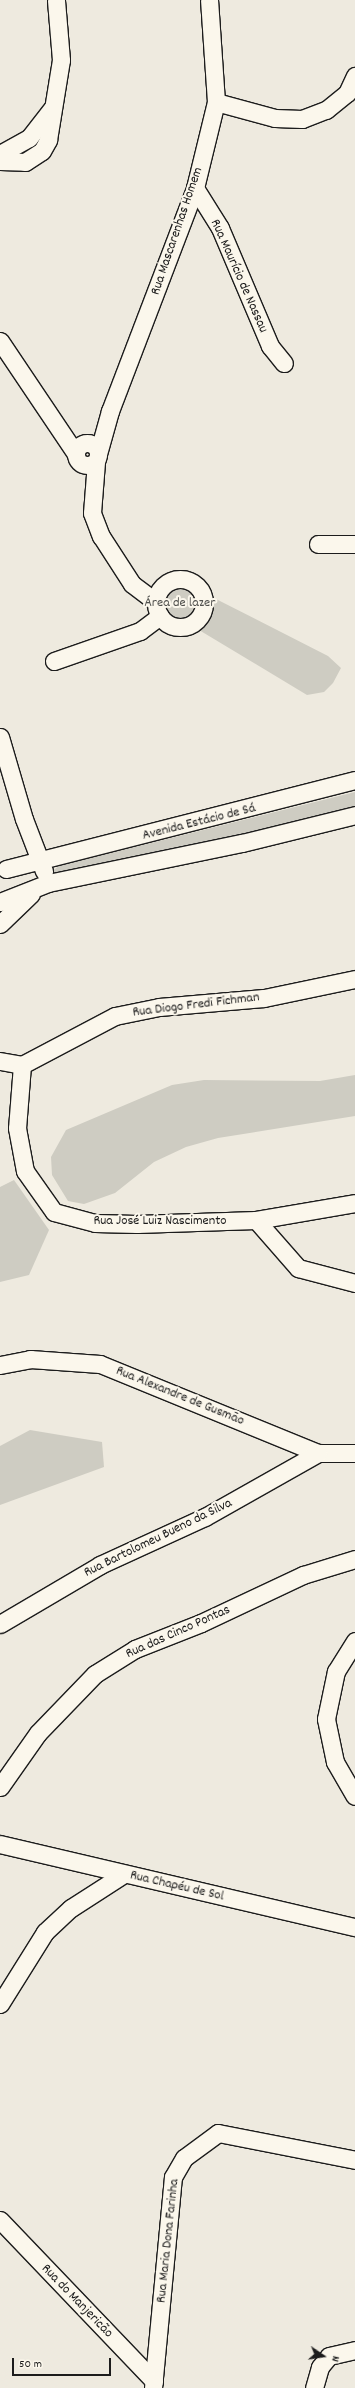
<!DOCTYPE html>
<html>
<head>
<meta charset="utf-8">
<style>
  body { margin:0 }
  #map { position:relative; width:355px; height:2388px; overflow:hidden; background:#eeeadf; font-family:Dekko,sans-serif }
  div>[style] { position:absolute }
  .green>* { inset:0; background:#ceccc2 }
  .round { border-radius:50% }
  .roads { filter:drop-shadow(1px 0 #1c1c1c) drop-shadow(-1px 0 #1c1c1c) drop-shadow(0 1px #1c1c1c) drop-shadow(0 -1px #1c1c1c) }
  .minor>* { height:17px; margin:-8.5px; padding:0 8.5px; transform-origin:8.5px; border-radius:8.5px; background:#fbf7ec }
  .minor>.ring { margin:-8.5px; padding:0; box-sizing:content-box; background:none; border:17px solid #fbf7ec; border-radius:50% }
  span { translate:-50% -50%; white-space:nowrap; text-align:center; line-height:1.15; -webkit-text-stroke:4px #fbf7ec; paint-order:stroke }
  .street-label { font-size:14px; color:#1c1c1c }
  .park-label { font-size:14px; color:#51514e }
  .north { position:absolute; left:303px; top:2336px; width:40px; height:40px; -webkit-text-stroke:3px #fbf7ec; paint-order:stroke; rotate:103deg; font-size:11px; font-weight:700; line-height:16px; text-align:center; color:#1c1c1c }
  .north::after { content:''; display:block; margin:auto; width:14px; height:18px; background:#1c1c1c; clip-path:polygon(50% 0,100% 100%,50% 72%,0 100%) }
  .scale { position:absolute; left:12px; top:2358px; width:99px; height:18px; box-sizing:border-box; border:2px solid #1c1c1c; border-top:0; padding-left:5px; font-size:12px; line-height:14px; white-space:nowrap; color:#1c1c1c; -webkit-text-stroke:3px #fbf7ec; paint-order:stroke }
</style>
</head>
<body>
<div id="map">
  <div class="green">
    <i class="round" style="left:161px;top:584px;width:38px;height:38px"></i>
    <i style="clip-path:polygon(214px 598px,328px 656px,341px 668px,333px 683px,324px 692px,307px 695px,199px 630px,211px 616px)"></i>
    <i style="clip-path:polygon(355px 792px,355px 810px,55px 881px,51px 872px,59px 866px)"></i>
    <i style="clip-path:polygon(355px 1075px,355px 1116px,218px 1138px,186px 1147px,154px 1162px,115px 1193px,84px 1204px,68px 1201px,52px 1175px,51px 1157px,66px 1130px,172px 1085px,204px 1080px,320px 1081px)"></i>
    <i style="clip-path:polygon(14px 1180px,49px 1230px,29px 1275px,0 1282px,0 1187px)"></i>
    <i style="clip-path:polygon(30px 1430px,102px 1442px,104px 1467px,0 1505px,0 1446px)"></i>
  </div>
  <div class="roads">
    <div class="minor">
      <i style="left:216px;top:102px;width:61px;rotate:15.2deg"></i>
      <i style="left:275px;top:118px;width:27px;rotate:2deg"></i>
      <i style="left:302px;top:119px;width:26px;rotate:-21deg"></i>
      <i style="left:326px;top:110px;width:27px;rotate:-39deg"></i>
      <i style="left:347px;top:93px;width:19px;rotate:-65deg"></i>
      <i style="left:0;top:154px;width:33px;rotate:-29deg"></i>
      <i style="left:29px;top:138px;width:37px;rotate:-52deg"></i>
      <i style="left:0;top:161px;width:25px;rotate:2deg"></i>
      <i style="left:25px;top:162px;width:20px;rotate:-33deg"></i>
      <i style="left:42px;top:151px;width:13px;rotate:-61deg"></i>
      <i style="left:48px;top:140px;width:81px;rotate:-80.8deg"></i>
      <i style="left:61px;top:60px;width:60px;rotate:-94.8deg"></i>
      <i style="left:195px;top:188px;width:47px;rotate:58deg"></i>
      <i style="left:220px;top:228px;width:128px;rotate:67deg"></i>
      <i style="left:270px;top:346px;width:22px;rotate:51deg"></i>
      <i style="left:0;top:341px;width:136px;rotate:56.1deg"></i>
      <i class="ring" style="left:76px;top:443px;width:5px;height:5px"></i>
      <i style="left:98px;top:454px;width:45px;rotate:-74.4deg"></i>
      <i style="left:110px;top:411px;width:239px;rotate:-69.1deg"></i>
      <i style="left:195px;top:188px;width:89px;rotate:-76.3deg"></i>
      <i style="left:216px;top:102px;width:102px;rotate:-93.9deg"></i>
      <i style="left:96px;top:462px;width:51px;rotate:94.5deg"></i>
      <i style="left:92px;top:513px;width:25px;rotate:69deg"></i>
      <i style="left:101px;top:536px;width:57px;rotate:57.1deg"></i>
      <i style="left:132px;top:584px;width:31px;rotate:37deg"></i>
      <i style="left:318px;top:544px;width:37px"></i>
      <i class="ring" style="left:156px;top:579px;width:31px;height:31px"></i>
      <i style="left:54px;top:661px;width:91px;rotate:-19.2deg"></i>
      <i style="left:140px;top:631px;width:25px;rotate:-37deg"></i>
      <i style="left:0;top:737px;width:85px;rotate:73.7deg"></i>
      <i style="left:24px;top:819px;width:56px;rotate:69deg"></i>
      <i style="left:6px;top:869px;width:360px;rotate:-14.3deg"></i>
      <i style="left:0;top:902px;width:52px;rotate:-21.6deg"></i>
      <i style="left:48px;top:883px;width:198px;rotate:-11.7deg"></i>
      <i style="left:242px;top:843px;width:116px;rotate:-13.9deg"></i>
      <i style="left:0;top:924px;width:43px;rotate:-44.1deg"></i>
      <i style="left:0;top:1061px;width:22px;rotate:10deg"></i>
      <i style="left:22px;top:1065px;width:105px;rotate:-27.8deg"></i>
      <i style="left:115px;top:1016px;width:45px;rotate:-11.6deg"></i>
      <i style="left:159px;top:1007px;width:105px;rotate:-4.9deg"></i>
      <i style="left:264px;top:998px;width:93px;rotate:-11.8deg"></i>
      <i style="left:22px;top:1065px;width:63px;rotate:94.5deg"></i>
      <i style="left:17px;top:1128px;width:44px;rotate:79.5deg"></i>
      <i style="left:25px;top:1171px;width:50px;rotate:54.7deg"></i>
      <i style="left:54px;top:1212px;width:42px;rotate:15deg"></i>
      <i style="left:95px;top:1223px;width:42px;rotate:1.4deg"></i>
      <i style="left:137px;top:1224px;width:119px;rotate:-1.9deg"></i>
      <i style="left:256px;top:1220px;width:100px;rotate:-9.7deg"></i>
      <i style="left:256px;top:1220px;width:64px;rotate:48.8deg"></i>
      <i style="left:298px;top:1268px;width:59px;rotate:14.7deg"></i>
      <i style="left:0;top:1365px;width:31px;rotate:-11deg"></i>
      <i style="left:30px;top:1359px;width:70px;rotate:4.1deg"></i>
      <i style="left:100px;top:1364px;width:235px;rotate:22.2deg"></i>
      <i style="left:318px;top:1453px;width:37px"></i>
      <i style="left:0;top:1624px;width:116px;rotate:-30.5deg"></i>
      <i style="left:100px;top:1565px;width:115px;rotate:-24.6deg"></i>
      <i style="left:205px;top:1517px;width:130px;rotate:-29.5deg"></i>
      <i style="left:355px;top:1641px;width:36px;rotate:122deg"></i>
      <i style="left:336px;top:1671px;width:49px;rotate:101.8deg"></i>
      <i style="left:326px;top:1719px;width:44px;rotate:78.2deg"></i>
      <i style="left:335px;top:1762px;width:39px;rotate:60deg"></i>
      <i style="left:0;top:1787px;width:66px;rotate:-54.9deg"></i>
      <i style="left:38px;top:1733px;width:82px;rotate:-46deg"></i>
      <i style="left:95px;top:1674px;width:47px;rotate:-32deg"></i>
      <i style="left:135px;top:1649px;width:71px;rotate:-21.5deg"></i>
      <i style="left:201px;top:1623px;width:113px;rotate:-25.2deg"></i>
      <i style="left:303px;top:1575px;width:54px;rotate:-17.1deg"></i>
      <i style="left:0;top:1844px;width:365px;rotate:13.2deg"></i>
      <i style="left:0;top:2004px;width:85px;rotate:-58deg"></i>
      <i style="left:45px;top:1932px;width:35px;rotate:-43deg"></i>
      <i style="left:71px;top:1908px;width:63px;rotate:-32.7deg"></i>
      <i style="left:0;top:2220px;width:223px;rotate:46.3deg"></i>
      <i style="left:153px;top:2388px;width:212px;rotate:-84.6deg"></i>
      <i style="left:173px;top:2177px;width:22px;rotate:-60deg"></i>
      <i style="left:184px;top:2158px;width:42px;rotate:-36.3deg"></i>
      <i style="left:218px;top:2133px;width:140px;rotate:11.1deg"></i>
      <i style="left:314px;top:2388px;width:22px;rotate:-74deg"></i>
      <i style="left:320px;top:2367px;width:14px;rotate:-51deg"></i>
      <i style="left:329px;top:2356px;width:27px;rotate:-13deg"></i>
    </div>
  </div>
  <div class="street-label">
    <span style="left:177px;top:231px;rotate:-71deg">Rua Mascarenhas Homem</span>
    <span style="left:239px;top:276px;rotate:66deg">Rua Maurício de Nassau</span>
    <span style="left:199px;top:822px;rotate:-14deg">Avenida Estácio de Sá</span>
    <span style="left:196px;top:1005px;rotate:-7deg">Rua Diogo Fredi Fichman</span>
    <span style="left:160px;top:1221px">Rua José Luiz Nascimento</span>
    <span style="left:180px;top:1396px;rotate:22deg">Rua Alexandre de Gusmão</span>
    <span style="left:158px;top:1538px;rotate:-26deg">Rua Bartolomeu Bueno da Silva</span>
    <span style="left:178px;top:1632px;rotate:-24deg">Rua das Cinco Pontas</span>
    <span style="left:177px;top:1886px;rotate:13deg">Rua Chapéu de Sol</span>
    <span style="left:168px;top:2241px;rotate:-84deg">Rua Maria Dona Farinha</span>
    <span style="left:77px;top:2301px;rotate:46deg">Rua do Manjericão</span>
  </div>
  <div class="park-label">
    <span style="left:180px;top:603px">Área de lazer</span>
  </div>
  <div class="north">N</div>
  <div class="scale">50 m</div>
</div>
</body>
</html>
